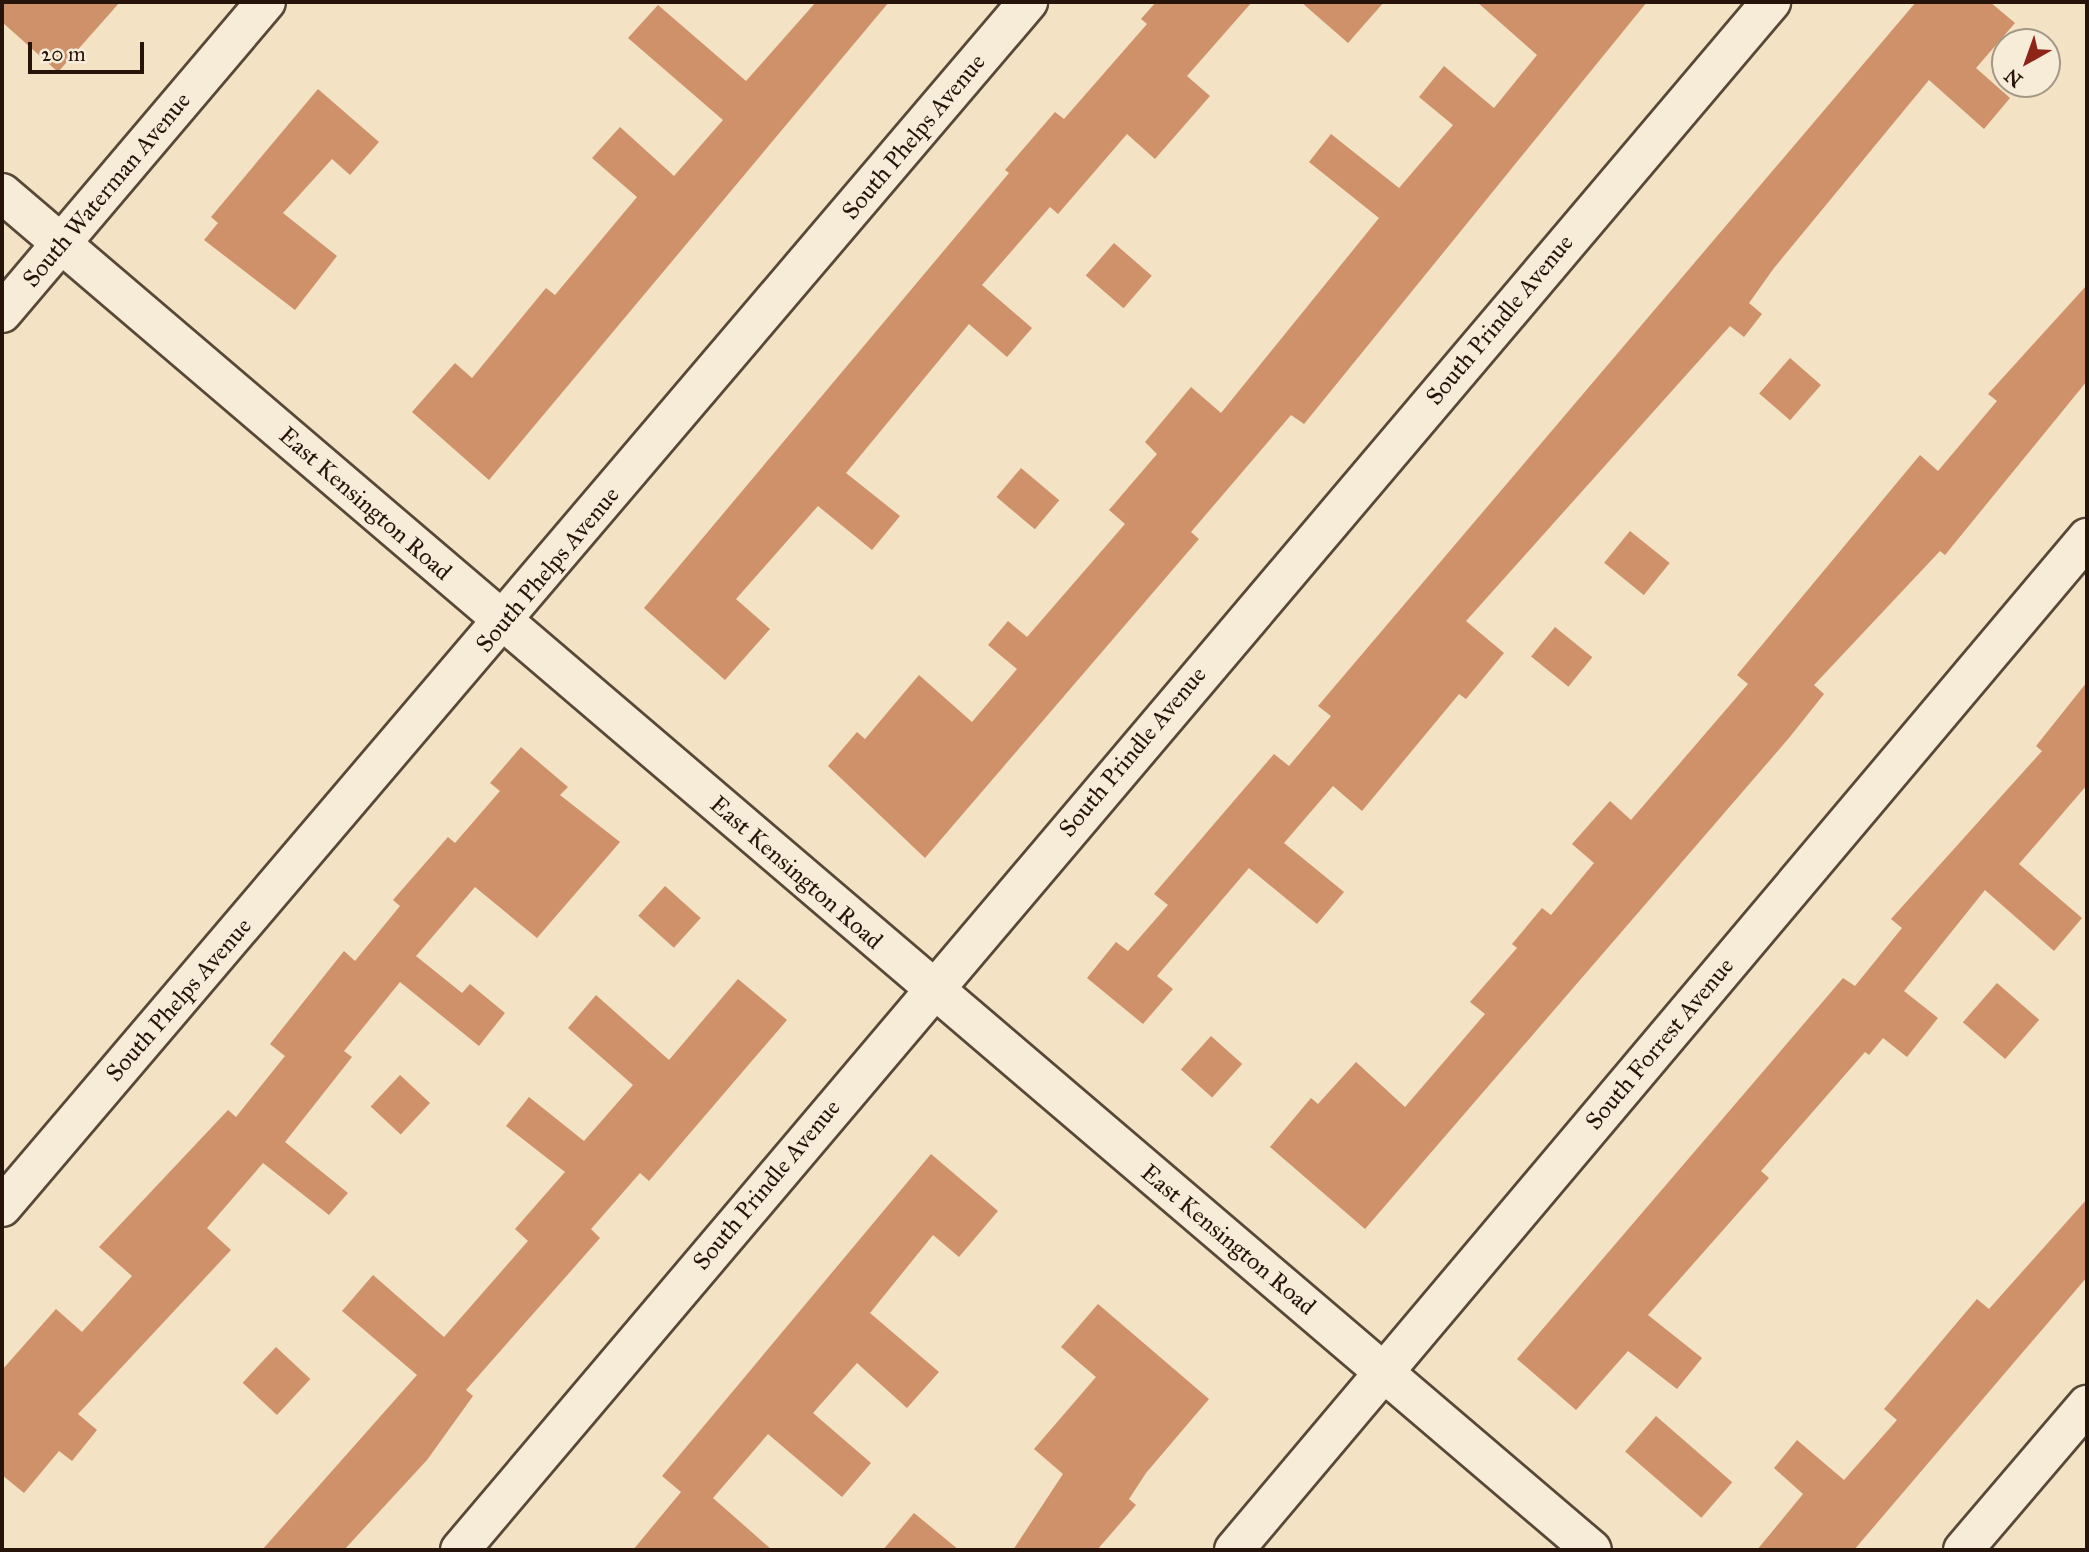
<!DOCTYPE html>
<html>
<head>
<meta charset="utf-8">
<style>
  body { margin:0 }
  #map { position:relative; width:2089px; height:1552px; overflow:hidden; background:#f3e2c3; font-family:"IM FELL Great Primer",serif }
  div>[style] { position:absolute }
  .building>* { inset:0; background:#ce9169; transform-origin:0 0 }
  .roads { filter:drop-shadow(2px 0 #594838) drop-shadow(-2px 0 #594838) drop-shadow(0 2px #594838) drop-shadow(0 -2px #594838) }
  .street>* { height:38px; margin:-19px; padding:0 19px; transform-origin:19px; border-radius:19px; background:#f7ecd8 }
  .secondary>* { height:38px; margin:-19px; padding:0 19px; transform-origin:19px; border-radius:19px; background:#f7ecd8 }
  span { translate:-50% -50%; white-space:nowrap; text-align:center; line-height:1.15; -webkit-text-stroke:5px #f7ecd8; paint-order:stroke }
  .street-label { font-size:24px; color:#26140a }
  .frame { position:absolute; inset:0; border:4px solid #26140a; pointer-events:none }
  .north { position:absolute; left:1991px; top:28px; width:70px; height:70px; box-sizing:border-box; background:#f7ecd8; border:2px solid #a39686; border-radius:50%; rotate:220deg; font-size:19px; font-weight:700; line-height:28px; text-align:center; color:#26140a }
  .north::after { content:''; display:block; margin:auto; width:24px; height:32px; background:#8f2418; clip-path:polygon(50% 0,100% 100%,50% 72%,0 100%) }
  .scale { position:absolute; left:28px; top:42px; width:116px; height:32px; box-sizing:border-box; border:4px solid #26140a; border-top:0; padding-left:9px; font-size:21px; line-height:24px; white-space:nowrap; color:#26140a; -webkit-text-stroke:5px #f7ecd8; paint-order:stroke }
</style>
</head>
<body>
<div id="map">
  <div class="building">
    <i style="clip-path:polygon(2px 2px,120px 2px,58px 72px,2px 22px)"></i>
    <i style="clip-path:polygon(816px 2px,889px 2px,489px 480px,412px 412px,455px 363px,472px 378px,546px 288px,555px 295px,637px 197px,592px 158px,620px 127px,674px 176px,723px 120px,628px 38px,658px 5px,746px 81px)"></i>
    <i style="clip-path:polygon(1156px 2px,1252px 2px,1187px 76px,1210px 96px,1155px 159px,1127px 134px,1058px 214px,1050px 207px,982px 285px,1032px 328px,1007px 357px,969px 324px,846px 473px,900px 516px,872px 550px,818px 506px,736px 599px,770px 629px,725px 680px,644px 608px,1009px 173px,1005px 170px,1055px 112px,1064px 119px,1147px 24px,1141px 19px)"></i>
    <i style="clip-path:polygon(1301px 2px,1384px 2px,1348px 43px)"></i>
    <i style="clip-path:polygon(1477px 2px,1647px 2px,1304px 424px,1291px 415px,1191px 532px,1199px 539px,925px 858px,828px 766px,857px 732px,865px 739px,919px 675px,972px 722px,1017px 669px,988px 645px,1008px 621px,1027px 637px,1125px 524px,1109px 510px,1157px 454px,1145px 442px,1191px 387px,1221px 413px,1379px 218px,1309px 162px,1331px 134px,1399px 188px,1453px 125px,1419px 97px,1444px 66px,1494px 108px,1537px 55px)"></i>
    <i style="clip-path:polygon(1916px 2px,1990px 2px,2015px 23px,1976px 68px,2010px 98px,1984px 129px,1929px 80px,1774px 268px,1749px 303px,1762px 314px,1744px 337px,1730px 326px,1466px 621px,1504px 653px,1466px 699px,1459px 694px,1362px 811px,1333px 786px,1284px 843px,1344px 892px,1317px 924px,1249px 868px,1157px 976px,1173px 989px,1143px 1024px,1087px 978px,1116px 942px,1128px 951px,1168px 905px,1154px 894px,1274px 754px,1289px 766px,1331px 716px,1318px 706px)"></i>
    <i style="clip-path:polygon(318px 89px,379px 142px,350px 175px,332px 159px,283px 213px,337px 256px,295px 310px,204px 240px,218px 223px,211px 217px)"></i>
    <i style="left:1114px;top:243px;width:50px;height:43px;rotate:41deg"></i>
    <i style="clip-path:polygon(2087px 285px,2087px 381px,1945px 555px,1940px 551px,1814px 685px,1824px 694px,1789px 738px,1365px 1229px,1270px 1147px,1311px 1098px,1318px 1104px,1356px 1062px,1405px 1107px,1485px 1014px,1470px 1002px,1517px 948px,1512px 944px,1542px 908px,1551px 915px,1594px 863px,1572px 844px,1610px 801px,1631px 820px,1748px 684px,1737px 675px,1920px 455px,1938px 471px,1997px 401px,1988px 394px)"></i>
    <i style="left:1790px;top:358px;width:41px;height:47px;rotate:41deg"></i>
    <i style="left:1021px;top:468px;width:50px;height:38px;rotate:40deg"></i>
    <i style="left:1630px;top:531px;width:51px;height:41px;rotate:39deg"></i>
    <i style="left:1555px;top:627px;width:48px;height:38px;rotate:39deg"></i>
    <i style="clip-path:polygon(2087px 682px,2087px 785px,2019px 864px,2082px 918px,2054px 951px,1985px 890px,1904px 991px,1938px 1018px,1907px 1057px,1883px 1038px,1869px 1055px,1865px 1052px,1761px 1171px,1769px 1178px,1648px 1315px,1702px 1358px,1677px 1389px,1628px 1351px,1576px 1410px,1517px 1359px,1843px 978px,1855px 986px,1902px 928px,1891px 919px,2042px 751px,2036px 746px)"></i>
    <i style="clip-path:polygon(521px 747px,568px 787px,560px 795px,620px 842px,537px 938px,475px 887px,416px 956px,462px 993px,470px 984px,505px 1013px,479px 1046px,400px 982px,344px 1051px,352px 1057px,285px 1142px,348px 1193px,329px 1215px,263px 1163px,207px 1228px,231px 1250px,78px 1414px,97px 1430px,72px 1461px,59px 1451px,24px 1493px,2px 1475px,2px 1370px,56px 1309px,82px 1332px,132px 1276px,99px 1247px,228px 1110px,236px 1117px,285px 1056px,270px 1044px,344px 951px,355px 961px,400px 906px,393px 900px,448px 837px,455px 843px,500px 791px,490px 783px)"></i>
    <i style="left:665px;top:886px;width:48px;height:40px;rotate:42deg"></i>
    <i style="clip-path:polygon(738px 979px,787px 1020px,649px 1181px,640px 1173px,591px 1229px,600px 1238px,466px 1390px,473px 1396px,427px 1460px,344px 1550px,262px 1550px,417px 1375px,342px 1311px,373px 1275px,444px 1337px,528px 1241px,515px 1229px,565px 1172px,506px 1126px,529px 1097px,584px 1141px,633px 1085px,568px 1028px,596px 995px,669px 1060px)"></i>
    <i style="left:1997px;top:983px;width:56px;height:52px;rotate:41deg"></i>
    <i style="left:1211px;top:1036px;width:42px;height:45px;rotate:42deg"></i>
    <i style="left:400px;top:1075px;width:41px;height:43px;rotate:43deg"></i>
    <i style="clip-path:polygon(931px 1154px,998px 1211px,959px 1257px,933px 1235px,870px 1313px,939px 1372px,907px 1408px,857px 1363px,813px 1413px,871px 1463px,842px 1497px,768px 1434px,713px 1498px,772px 1550px,633px 1550px,681px 1492px,662px 1476px)"></i>
    <i style="clip-path:polygon(2087px 1199px,2087px 1277px,1854px 1550px,1757px 1550px,1803px 1494px,1774px 1468px,1797px 1440px,1844px 1480px,1897px 1420px,1884px 1409px,1977px 1299px,1989px 1309px)"></i>
    <i style="clip-path:polygon(1098px 1304px,1209px 1399px,1146px 1473px,1129px 1499px,1136px 1505px,1097px 1550px,1013px 1550px,1063px 1474px,1034px 1449px,1096px 1377px,1061px 1347px)"></i>
    <i style="left:276px;top:1347px;width:47px;height:49px;rotate:43deg"></i>
    <i style="left:1656px;top:1416px;width:101px;height:47px;rotate:41deg"></i>
    <i style="clip-path:polygon(914px 1513px,959px 1550px,883px 1550px)"></i>
  </div>
  <div class="roads">
    <div class="street">
      <i style="left:2px;top:313px;width:408px;rotate:-49.7deg"></i>
      <i style="left:2px;top:1207px;width:1583px;rotate:-49.59deg"></i>
      <i style="left:460px;top:1550px;width:2029px;rotate:-49.74deg"></i>
      <i style="left:1234px;top:1550px;width:1324px;rotate:-49.87deg"></i>
      <i style="left:1963px;top:1550px;width:191px;rotate:-49.5deg"></i>
    </div>
    <div class="secondary">
      <i style="left:2px;top:193px;width:2090px;rotate:40.48deg"></i>
    </div>
  </div>
  <div class="street-label">
    <span style="left:914px;top:137px;rotate:-50deg">South Phelps Avenue</span>
    <span style="left:107px;top:190px;rotate:-50deg">South Waterman Avenue</span>
    <span style="left:1500px;top:320px;rotate:-50deg">South Prindle Avenue</span>
    <span style="left:365px;top:504px;rotate:41deg">East Kensington Road</span>
    <span style="left:548px;top:570px;rotate:-50deg">South Phelps Avenue</span>
    <span style="left:1133px;top:752px;rotate:-50deg">South Prindle Avenue</span>
    <span style="left:796px;top:873px;rotate:41deg">East Kensington Road</span>
    <span style="left:179px;top:1000px;rotate:-49deg">South Phelps Avenue</span>
    <span style="left:1660px;top:1044px;rotate:-50deg">South Forrest Avenue</span>
    <span style="left:767px;top:1185px;rotate:-50deg">South Prindle Avenue</span>
    <span style="left:1228px;top:1240px;rotate:40deg">East Kensington Road</span>
  </div>
  <div class="frame"></div>
  <div class="north">N</div>
  <div class="scale">20 m</div>
</div>
</body>
</html>
